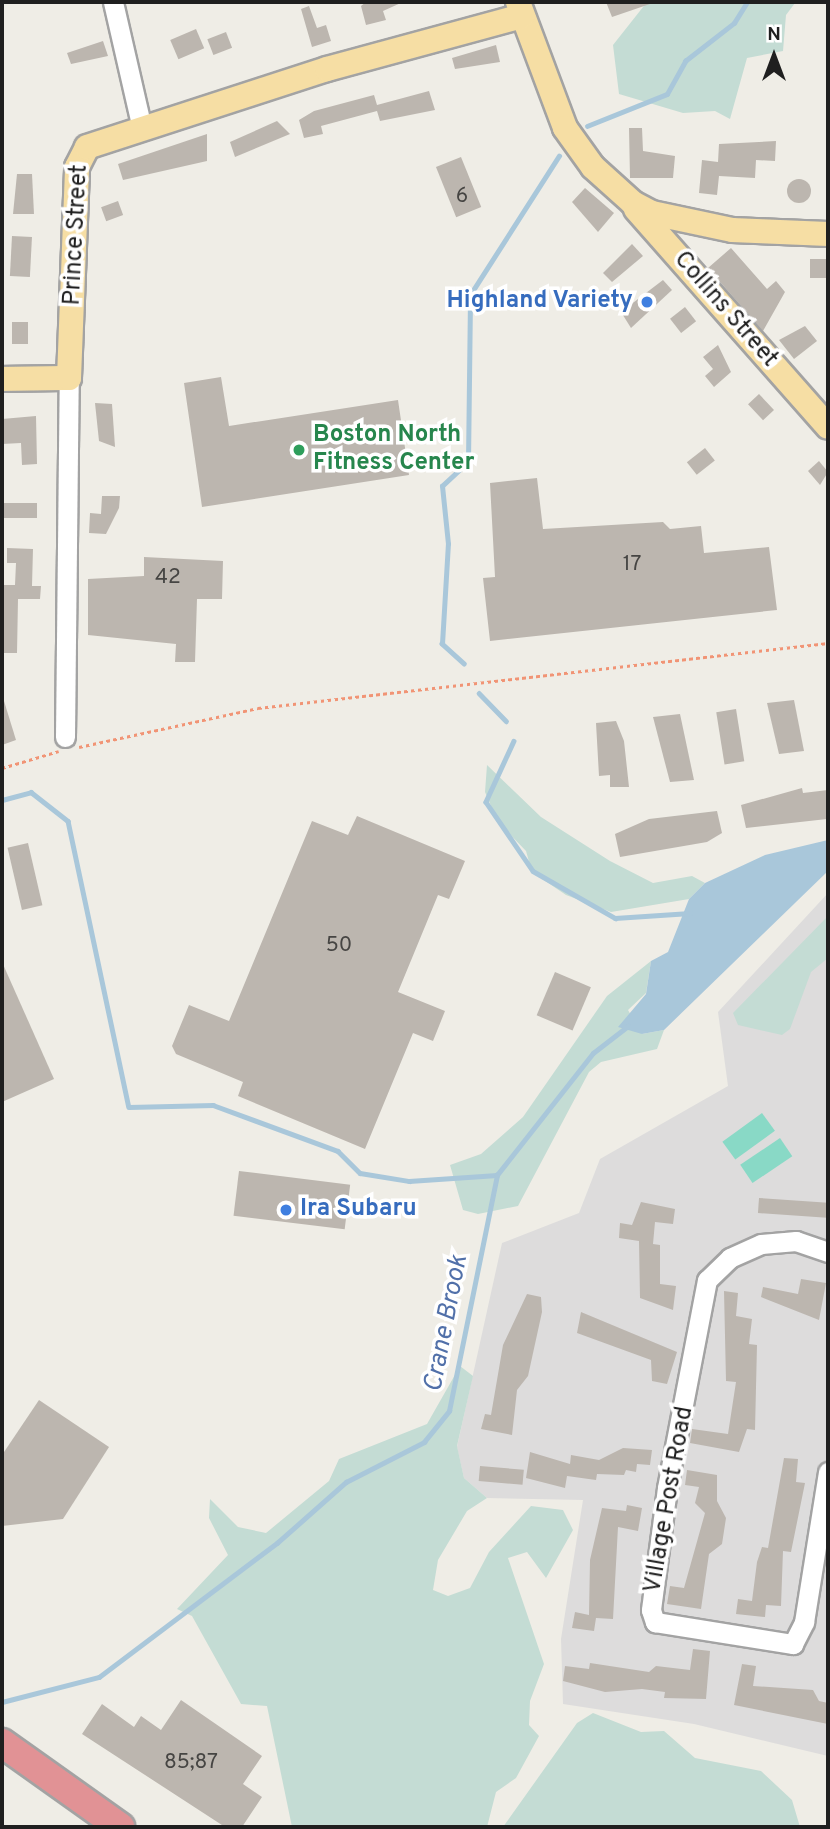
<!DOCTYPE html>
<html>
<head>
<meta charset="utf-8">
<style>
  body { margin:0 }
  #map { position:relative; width:830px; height:1829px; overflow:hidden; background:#efede6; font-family:Overpass,sans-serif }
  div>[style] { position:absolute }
  .residential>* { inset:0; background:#dddcdc }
  .wetland>* { inset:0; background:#c4dcd4 }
  .pitch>* { inset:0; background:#89d9c6; transform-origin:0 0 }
  .water>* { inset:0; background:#a9c7da }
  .stream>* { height:4.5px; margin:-2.25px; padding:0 2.25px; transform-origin:2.25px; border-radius:2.25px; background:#a9c7da }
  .building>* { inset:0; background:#bcb6af; transform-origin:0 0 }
  .round { border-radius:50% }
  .path>* { height:2.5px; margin-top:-1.25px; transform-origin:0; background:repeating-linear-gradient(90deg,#f19475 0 3.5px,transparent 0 7px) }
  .roads { filter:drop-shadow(2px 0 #a3a3a3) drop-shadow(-2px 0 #a3a3a3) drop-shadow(0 2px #a3a3a3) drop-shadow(0 -2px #a3a3a3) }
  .minor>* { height:19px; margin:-9.5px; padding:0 9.5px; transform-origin:9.5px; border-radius:9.5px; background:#fff }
  .major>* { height:24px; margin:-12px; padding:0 12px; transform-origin:12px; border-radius:12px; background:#f6dea4 }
  .highway>* { height:28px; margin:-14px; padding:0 14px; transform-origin:14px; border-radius:14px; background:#e19295 }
  .dots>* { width:19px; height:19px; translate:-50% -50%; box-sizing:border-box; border:4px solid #fff; border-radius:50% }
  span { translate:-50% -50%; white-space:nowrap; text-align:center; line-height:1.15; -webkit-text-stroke:7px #fff; paint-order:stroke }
  .number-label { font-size:21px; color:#464543 }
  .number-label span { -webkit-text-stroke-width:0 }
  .street-label { font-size:24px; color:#1f1f1f }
  .shop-label { font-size:24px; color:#366cbe; font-weight:700 }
  .right { translate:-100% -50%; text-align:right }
  .left { translate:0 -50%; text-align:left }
  .leisure-label { font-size:24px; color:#27864d; font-weight:700 }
  .water-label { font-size:26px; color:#5170a9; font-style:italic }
  .frame { position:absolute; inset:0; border:4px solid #1f1f1f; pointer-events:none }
  .north { position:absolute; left:739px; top:21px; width:70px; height:70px; -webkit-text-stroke:5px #fff; paint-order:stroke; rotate:0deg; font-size:19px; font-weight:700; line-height:28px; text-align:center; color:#1f1f1f }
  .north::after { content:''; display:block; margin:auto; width:24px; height:32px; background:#1f1f1f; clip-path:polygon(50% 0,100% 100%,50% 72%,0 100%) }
</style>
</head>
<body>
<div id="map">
  <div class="residential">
    <i style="clip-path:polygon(828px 893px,828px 1756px,694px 1724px,563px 1704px,561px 1639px,583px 1500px,487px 1498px,464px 1478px,457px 1447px,502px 1243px,579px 1213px,600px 1159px,728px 1086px,718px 1012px)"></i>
  </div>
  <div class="wetland">
    <i style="clip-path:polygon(647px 2px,795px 2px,795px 3px,786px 15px,783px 51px,747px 58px,730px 119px,715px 111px,683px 113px,619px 94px,613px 45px)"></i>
    <i style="clip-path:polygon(487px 765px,541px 817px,610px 861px,653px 883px,692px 876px,705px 883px,689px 899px,611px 912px,566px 895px,532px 872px,526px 851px,498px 822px,485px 792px)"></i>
    <i style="clip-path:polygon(828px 916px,828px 958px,811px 972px,790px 1029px,782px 1035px,738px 1025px,733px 1013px)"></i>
    <i style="clip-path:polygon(651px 961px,646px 993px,628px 1010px,642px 1034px,664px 1030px,657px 1049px,601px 1062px,589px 1072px,518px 1206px,478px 1214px,463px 1210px,450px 1165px,481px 1154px,523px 1117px,607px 996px)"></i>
    <i style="clip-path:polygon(460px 1366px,473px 1376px,457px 1446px,464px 1478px,487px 1498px,467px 1511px,438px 1560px,433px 1590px,448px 1596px,470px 1588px,489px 1552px,531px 1506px,563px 1510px,573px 1530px,546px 1578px,527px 1552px,508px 1558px,544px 1664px,530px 1701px,529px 1725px,539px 1736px,516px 1778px,496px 1792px,487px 1827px,292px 1827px,267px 1706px,241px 1704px,192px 1616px,177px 1609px,228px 1555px,209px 1518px,210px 1499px,238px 1527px,266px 1533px,329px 1481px,339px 1459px,427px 1424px)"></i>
    <i style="clip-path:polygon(593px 1713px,641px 1732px,664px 1731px,695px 1758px,761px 1771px,792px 1800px,800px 1827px,503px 1827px,577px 1723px)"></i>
  </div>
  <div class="pitch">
    <i style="left:762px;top:1113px;width:22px;height:49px;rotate:54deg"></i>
    <i style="left:780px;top:1138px;width:22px;height:48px;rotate:56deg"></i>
  </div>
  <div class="water">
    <i style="clip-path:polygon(828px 840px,828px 871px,664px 1030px,642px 1034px,618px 1027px,646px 994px,651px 961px,668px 952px,689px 899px,705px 883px,765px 855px)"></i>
  </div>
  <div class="stream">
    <i style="left:587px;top:126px;width:86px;rotate:-21.8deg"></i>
    <i style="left:667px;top:94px;width:38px;rotate:-61deg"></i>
    <i style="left:685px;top:61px;width:62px;rotate:-37.8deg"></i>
    <i style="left:734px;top:23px;width:25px;rotate:-58deg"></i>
    <i style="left:464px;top:664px;width:30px;rotate:-138deg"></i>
    <i style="left:442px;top:644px;width:100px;rotate:-86.6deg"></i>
    <i style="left:448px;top:544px;width:58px;rotate:-95.9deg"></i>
    <i style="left:442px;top:486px;width:35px;rotate:-43deg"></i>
    <i style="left:468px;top:462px;width:167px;rotate:-89.3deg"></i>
    <i style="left:470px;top:295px;width:165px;rotate:-57.4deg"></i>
    <i style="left:479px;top:693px;width:39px;rotate:46deg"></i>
    <i style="left:514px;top:741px;width:67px;rotate:114.7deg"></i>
    <i style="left:486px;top:802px;width:83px;rotate:55.7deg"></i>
    <i style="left:533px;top:871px;width:95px;rotate:29.8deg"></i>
    <i style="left:615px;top:918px;width:75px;rotate:-3.8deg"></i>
    <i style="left:2px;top:800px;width:30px;rotate:-15deg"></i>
    <i style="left:31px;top:792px;width:47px;rotate:38.1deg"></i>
    <i style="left:68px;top:821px;width:292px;rotate:78deg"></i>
    <i style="left:129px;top:1107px;width:84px;rotate:-1.4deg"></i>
    <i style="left:213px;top:1105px;width:133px;rotate:20.2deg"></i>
    <i style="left:338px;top:1151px;width:31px;rotate:45deg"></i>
    <i style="left:360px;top:1173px;width:50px;rotate:9.3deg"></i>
    <i style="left:409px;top:1181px;width:88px;rotate:-3.9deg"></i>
    <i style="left:2px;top:1702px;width:100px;rotate:-14.5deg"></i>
    <i style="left:99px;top:1677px;width:223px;rotate:-37deg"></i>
    <i style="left:277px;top:1543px;width:92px;rotate:-41.5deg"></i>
    <i style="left:346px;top:1482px;width:88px;rotate:-27.1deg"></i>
    <i style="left:424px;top:1442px;width:40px;rotate:-51deg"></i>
    <i style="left:449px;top:1411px;width:241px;rotate:-78.5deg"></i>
    <i style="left:497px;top:1175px;width:155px;rotate:-51.8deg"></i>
    <i style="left:593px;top:1053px;width:44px;rotate:-37.6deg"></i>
  </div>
  <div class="building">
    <i style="clip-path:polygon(403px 2px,383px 11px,386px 20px,366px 25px,361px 6px,366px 2px)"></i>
    <i style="clip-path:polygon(606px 2px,650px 2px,650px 4px,612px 17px)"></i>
    <i style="clip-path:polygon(309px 6px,317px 28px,326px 25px,331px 41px,312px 47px,301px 9px)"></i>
    <i style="left:196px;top:29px;width:21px;height:28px;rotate:67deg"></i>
    <i style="left:226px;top:32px;width:17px;height:20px;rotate:69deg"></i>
    <i style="clip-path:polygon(103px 41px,108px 56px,71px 64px,67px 53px)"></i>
    <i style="clip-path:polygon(496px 45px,500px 62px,455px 69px,452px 58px)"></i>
    <i style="clip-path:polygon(429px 91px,435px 110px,380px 121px,377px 111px,321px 126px,323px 134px,304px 138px,299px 120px,314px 111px,374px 95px,377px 105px)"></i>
    <i style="clip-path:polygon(277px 121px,290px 134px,235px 157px,230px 142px)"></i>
    <i style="clip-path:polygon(629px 128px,642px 128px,643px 151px,675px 156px,673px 178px,630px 178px)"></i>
    <i style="clip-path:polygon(207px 134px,207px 161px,123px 180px,118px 164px)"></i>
    <i style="clip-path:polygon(776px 141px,775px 161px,756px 160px,755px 178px,719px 176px,717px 195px,699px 193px,702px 160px,718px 162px,719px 144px)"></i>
    <i style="left:461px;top:157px;width:54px;height:27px;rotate:68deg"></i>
    <i style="clip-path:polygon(17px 174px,32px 174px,34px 214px,13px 214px)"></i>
    <i class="round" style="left:787px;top:179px;width:24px;height:24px"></i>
    <i style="clip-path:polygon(585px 188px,614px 213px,598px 232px,572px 202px)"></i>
    <i style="left:118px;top:201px;width:15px;height:18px;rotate:70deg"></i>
    <i style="left:12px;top:236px;width:20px;height:40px;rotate:3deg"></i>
    <i style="clip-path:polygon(632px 244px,643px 256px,612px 282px,603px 273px)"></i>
    <i style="clip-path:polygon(731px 248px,767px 289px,776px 281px,785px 292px,763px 331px,708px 268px)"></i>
    <i style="left:810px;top:259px;width:18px;height:19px"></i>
    <i style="clip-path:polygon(663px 280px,672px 290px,631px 328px,621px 312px)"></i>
    <i style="left:685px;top:307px;width:18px;height:19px;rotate:52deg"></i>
    <i style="left:12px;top:322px;width:16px;height:22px"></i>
    <i style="clip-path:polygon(805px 326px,817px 341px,794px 359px,779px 340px)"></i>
    <i style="clip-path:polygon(718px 345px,731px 372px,714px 387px,705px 376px,713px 369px,703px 357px)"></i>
    <i style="clip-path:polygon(221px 377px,229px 426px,398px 400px,409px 475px,202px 507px,184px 383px)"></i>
    <i style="left:759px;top:394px;width:22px;height:15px;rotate:47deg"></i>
    <i style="clip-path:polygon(95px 403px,112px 404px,115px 447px,99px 441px)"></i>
    <i style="clip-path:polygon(36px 416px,37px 464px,22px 465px,21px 443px,2px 444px,2px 419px)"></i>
    <i style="left:705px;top:448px;width:16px;height:23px;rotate:52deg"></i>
    <i style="clip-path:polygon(819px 461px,828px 472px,820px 485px,808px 471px)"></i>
    <i style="clip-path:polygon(537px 478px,543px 529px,663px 522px,670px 529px,701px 526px,704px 553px,769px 547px,777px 610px,490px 641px,483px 578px,495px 577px,490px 483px)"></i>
    <i style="clip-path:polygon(102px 496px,120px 496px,119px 508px,106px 534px,89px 533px,90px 513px,101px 514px)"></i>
    <i style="left:3px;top:503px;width:34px;height:15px"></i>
    <i style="clip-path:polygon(7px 548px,33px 549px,32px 586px,41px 586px,40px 599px,18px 599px,17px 653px,2px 653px,2px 585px,15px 585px,16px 563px,7px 563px)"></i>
    <i style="clip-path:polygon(144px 557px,223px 561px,222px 599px,197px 599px,195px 662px,175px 662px,176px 644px,88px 635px,88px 579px,144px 576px)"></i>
    <i style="clip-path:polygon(794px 700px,804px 751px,779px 754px,767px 703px)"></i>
    <i style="clip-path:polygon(4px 701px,16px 740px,2px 745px,2px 702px)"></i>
    <i style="left:736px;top:709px;width:53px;height:20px;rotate:81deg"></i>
    <i style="clip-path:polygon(680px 714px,694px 780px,670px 782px,653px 717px)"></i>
    <i style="clip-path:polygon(616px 721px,624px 741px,629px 787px,610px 787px,610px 775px,599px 776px,596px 723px)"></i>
    <i style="clip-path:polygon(802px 788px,803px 793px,828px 790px,827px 819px,746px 828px,741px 805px)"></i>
    <i style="clip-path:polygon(717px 811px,722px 833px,707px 842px,620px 857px,615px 834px,649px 819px)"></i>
    <i style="clip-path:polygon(357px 816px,465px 861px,449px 899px,438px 895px,398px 992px,445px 1011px,433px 1041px,413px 1033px,365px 1149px,238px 1096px,243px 1082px,176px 1054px,172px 1046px,189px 1005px,229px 1021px,312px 821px,348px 835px)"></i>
    <i style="left:28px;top:843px;width:64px;height:21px;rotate:77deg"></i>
    <i style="clip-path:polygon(2px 962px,54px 1079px,2px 1102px)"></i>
    <i style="left:555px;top:972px;width:39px;height:47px;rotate:23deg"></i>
    <i style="left:239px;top:1171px;width:112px;height:45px;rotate:7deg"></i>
    <i style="left:759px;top:1198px;width:69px;height:15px;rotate:4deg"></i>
    <i style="clip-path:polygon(641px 1202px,675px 1209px,673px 1224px,655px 1222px,653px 1244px,660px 1245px,660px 1284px,676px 1286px,673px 1310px,640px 1298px,639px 1241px,619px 1238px,620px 1223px,632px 1225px)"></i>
    <i style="clip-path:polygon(801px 1279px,826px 1283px,819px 1320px,761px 1297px,763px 1287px,798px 1294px)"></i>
    <i style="clip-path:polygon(724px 1291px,738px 1293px,736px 1316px,752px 1319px,749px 1344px,757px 1345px,755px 1430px,747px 1429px,739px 1452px,690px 1443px,692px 1429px,728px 1434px,736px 1382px,726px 1381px)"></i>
    <i style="clip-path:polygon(527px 1294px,541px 1297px,542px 1312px,528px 1376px,517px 1390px,512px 1435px,481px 1429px,485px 1414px,491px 1415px,503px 1345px)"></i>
    <i style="clip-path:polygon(581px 1312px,677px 1352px,667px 1384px,652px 1381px,651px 1360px,577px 1333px)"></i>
    <i style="clip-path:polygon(39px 1400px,109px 1447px,63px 1519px,2px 1526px,2px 1455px)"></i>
    <i style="clip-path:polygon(623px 1448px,652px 1450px,650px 1465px,637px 1464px,636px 1472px,626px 1470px,624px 1475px,597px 1474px,596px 1480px,567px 1476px,565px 1488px,526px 1478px,530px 1452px,570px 1464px,571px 1455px,599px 1460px)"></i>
    <i style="clip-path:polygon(784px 1458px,798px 1459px,796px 1482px,805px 1483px,791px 1552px,783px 1551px,781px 1606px,766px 1605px,765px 1617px,736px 1614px,738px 1599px,752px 1601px,757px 1562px,762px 1547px,768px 1548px)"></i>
    <i style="left:480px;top:1466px;width:44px;height:15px;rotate:5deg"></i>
    <i style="clip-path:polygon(687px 1470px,717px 1475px,717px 1501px,726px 1518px,722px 1544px,709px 1554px,701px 1609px,667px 1604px,670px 1586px,684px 1588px,705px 1513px,695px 1503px,699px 1487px,685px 1485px)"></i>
    <i style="clip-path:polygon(627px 1505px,642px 1508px,638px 1531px,618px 1527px,613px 1619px,596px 1618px,594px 1631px,572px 1628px,575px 1612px,589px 1615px,590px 1560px,602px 1508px,626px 1511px)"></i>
    <i style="clip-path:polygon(693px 1649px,710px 1651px,706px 1699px,664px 1698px,665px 1692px,642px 1689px,605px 1692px,563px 1681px,565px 1666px,589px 1669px,590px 1663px,649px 1672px,656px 1666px,690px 1670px)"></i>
    <i style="clip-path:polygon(742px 1664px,756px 1666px,753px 1686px,813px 1690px,819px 1701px,828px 1703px,828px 1724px,734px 1705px)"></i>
    <i style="clip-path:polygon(181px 1700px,262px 1756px,243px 1784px,262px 1797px,242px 1827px,225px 1827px,82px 1734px,102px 1704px,134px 1727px,141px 1716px,161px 1730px)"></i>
  </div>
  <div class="path">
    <i style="left:79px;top:747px;width:183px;rotate:-12.3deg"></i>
    <i style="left:258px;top:708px;width:574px;rotate:-6.51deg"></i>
    <i style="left:2px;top:768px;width:59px;rotate:-16.6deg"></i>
  </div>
  <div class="roads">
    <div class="minor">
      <i style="left:113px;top:2px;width:130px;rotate:77.1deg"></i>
      <i style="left:65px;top:737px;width:359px;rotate:-89.4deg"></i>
      <i style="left:828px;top:1252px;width:34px;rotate:-161deg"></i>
      <i style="left:796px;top:1241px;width:35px;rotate:175deg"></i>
      <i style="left:761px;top:1244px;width:34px;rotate:156deg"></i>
      <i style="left:730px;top:1258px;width:32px;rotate:136deg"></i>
      <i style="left:707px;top:1280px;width:212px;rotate:100.9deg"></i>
      <i style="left:667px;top:1488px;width:123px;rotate:97.5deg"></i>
      <i style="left:651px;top:1610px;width:13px;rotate:72deg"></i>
      <i style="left:655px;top:1622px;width:140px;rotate:9.1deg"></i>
      <i style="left:793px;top:1644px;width:25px;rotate:-63deg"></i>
      <i style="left:804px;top:1622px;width:152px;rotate:-80.9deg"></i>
    </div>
    <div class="major">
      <i style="left:518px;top:2px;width:134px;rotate:69.5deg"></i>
      <i style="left:565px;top:128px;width:48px;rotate:54.3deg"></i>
      <i style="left:593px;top:167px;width:54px;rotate:42deg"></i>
      <i style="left:633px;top:203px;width:21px;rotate:28deg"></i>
      <i style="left:652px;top:213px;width:82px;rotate:12deg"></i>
      <i style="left:732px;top:230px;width:96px;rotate:2.4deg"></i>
      <i style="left:636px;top:209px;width:290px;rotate:48.6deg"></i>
      <i style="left:2px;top:379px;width:67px;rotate:-0.9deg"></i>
      <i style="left:69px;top:378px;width:211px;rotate:-87.8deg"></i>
      <i style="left:77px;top:167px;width:22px;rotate:-63deg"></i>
      <i style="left:87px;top:147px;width:252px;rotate:-18deg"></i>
      <i style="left:327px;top:69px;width:202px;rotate:-15.2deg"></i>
    </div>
    <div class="highway">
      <i style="left:2px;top:1743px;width:145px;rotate:35.4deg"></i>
    </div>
  </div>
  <div class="dots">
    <i style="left:647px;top:302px;background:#3f7fe0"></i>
    <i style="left:299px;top:450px;background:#2e9e5b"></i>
    <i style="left:286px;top:1210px;background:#3f7fe0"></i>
  </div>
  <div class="number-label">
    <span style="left:462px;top:197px">6</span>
    <span style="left:632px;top:565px">17</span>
    <span style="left:168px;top:578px">42</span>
    <span style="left:339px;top:946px">50</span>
    <span style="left:191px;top:1763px">85;87</span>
  </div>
  <div class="street-label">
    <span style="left:77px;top:235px;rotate:-87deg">Prince Street</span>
    <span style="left:725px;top:310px;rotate:49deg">Collins Street</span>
    <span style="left:670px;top:1500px;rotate:-80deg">Village Post Road</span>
  </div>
  <div class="shop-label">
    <span class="right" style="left:633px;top:302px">Highland Variety</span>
    <span class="left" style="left:300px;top:1210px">Ira Subaru</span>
  </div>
  <div class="leisure-label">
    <span class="left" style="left:313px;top:450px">Boston North<br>Fitness Center</span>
  </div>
  <div class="water-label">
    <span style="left:447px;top:1324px;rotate:-79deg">Crane Brook</span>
  </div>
  <div class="frame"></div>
  <div class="north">N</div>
</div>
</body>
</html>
